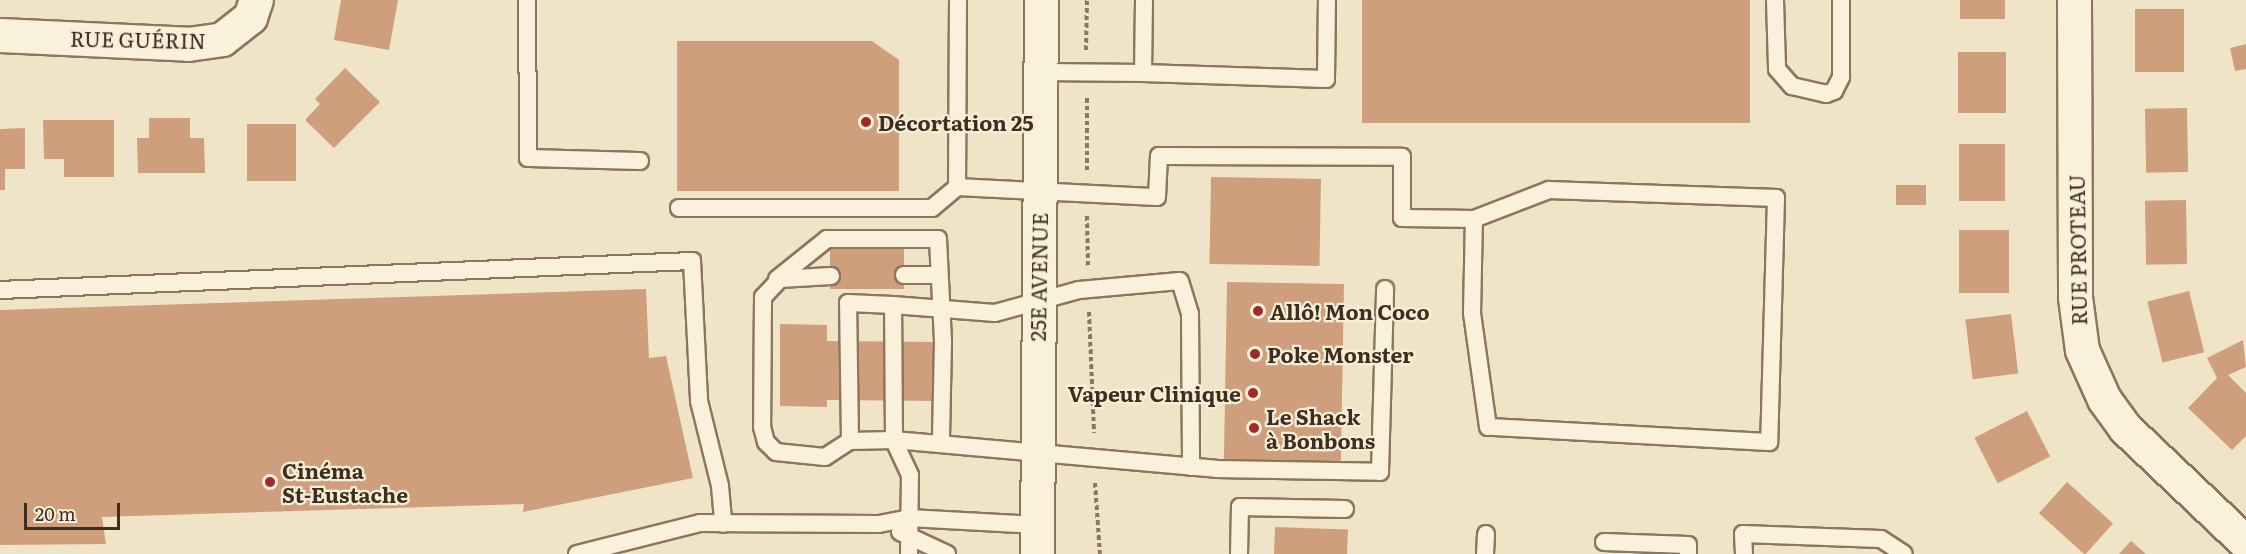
<!DOCTYPE html>
<html>
<head>
<meta charset="utf-8">
<style>
  body { margin:0 }
  #map { position:relative; width:2246px; height:554px; overflow:hidden; background:#f0e4c8; font-family:Literata,serif }
  div>[style] { position:absolute }
  .building>* { inset:0; background:#cf9f7d; transform-origin:0 0 }
  .path>* { height:4px; margin-top:-2px; transform-origin:0; background:repeating-linear-gradient(90deg,#8d765c 0 4.5px,transparent 0 7.5px) }
  .roads { filter:drop-shadow(2px 0 #8d765c) drop-shadow(-2px 0 #8d765c) drop-shadow(0 2px #8d765c) drop-shadow(0 -2px #8d765c) }
  .lane>* { height:16px; margin:-8px; padding:0 8px; transform-origin:8px; border-radius:8px; background:#faf1dc }
  .street>* { height:33px; margin:-16.5px; padding:0 16.5px; transform-origin:16.5px; border-radius:16.5px; background:#faf1dc }
  .secondary>* { height:33px; margin:-16.5px; padding:0 16.5px; transform-origin:16.5px; border-radius:16.5px; background:#faf1dc }
  .dots>* { width:16px; height:16px; translate:-50% -50%; box-sizing:border-box; border:3px solid #f7eed8; border-radius:50% }
  span { translate:-50% -50%; white-space:nowrap; text-align:center; line-height:1.15; -webkit-text-stroke:4.5px #f7eed8; paint-order:stroke }
  .street-label { font-size:21px; color:#3d2e20 }
  .poi-label { font-size:21px; color:#3d2e20; font-weight:700 }
  .left { translate:0 -50%; text-align:left }
  .right { translate:-100% -50%; text-align:right }
  .scale { position:absolute; left:24px; top:503px; width:96px; height:27px; box-sizing:border-box; border:3px solid #3d2e20; border-top:0; padding-left:8px; font-size:18px; line-height:21px; white-space:nowrap; color:#3d2e20; -webkit-text-stroke:4px #f7eed8; paint-order:stroke }
</style>
</head>
<body>
<div id="map">
  <div class="building">
    <i style="clip-path:polygon(341px 0,398px 0,389px 50px,334px 40px)"></i>
    <i style="left:1362px;top:0;width:388px;height:123px"></i>
    <i style="left:1960px;top:0;width:45px;height:19px"></i>
    <i style="left:2135px;top:9px;width:49px;height:63px"></i>
    <i style="clip-path:polygon(677px 41px,872px 41px,899px 60px,899px 191px,677px 191px)"></i>
    <i style="clip-path:polygon(2246px 44px,2246px 69px,2235px 71px,2230px 48px)"></i>
    <i style="left:1958px;top:52px;width:48px;height:61px"></i>
    <i style="clip-path:polygon(345px 68px,380px 102px,334px 148px,305px 120px,320px 104px,315px 99px)"></i>
    <i style="left:2187px;top:108px;width:64px;height:42px;rotate:89deg"></i>
    <i style="clip-path:polygon(149px 118px,190px 118px,190px 138px,204px 138px,205px 173px,138px 173px,137px 138px,149px 138px)"></i>
    <i style="clip-path:polygon(43px 120px,114px 120px,114px 177px,64px 177px,64px 159px,44px 159px)"></i>
    <i style="left:247px;top:124px;width:49px;height:57px"></i>
    <i style="clip-path:polygon(25px 128px,25px 169px,5px 169px,5px 190px,0 190px,0 129px)"></i>
    <i style="left:1959px;top:144px;width:46px;height:57px"></i>
    <i style="left:1211px;top:177px;width:110px;height:87px;rotate:1deg"></i>
    <i style="left:1896px;top:185px;width:30px;height:20px"></i>
    <i style="left:2186px;top:200px;width:64px;height:41px;rotate:89deg"></i>
    <i style="left:1959px;top:230px;width:50px;height:63px"></i>
    <i style="left:904px;top:248px;width:41px;height:74px;rotate:90deg"></i>
    <i style="left:1227px;top:282px;width:117px;height:182px;rotate:1deg"></i>
    <i style="clip-path:polygon(646px 289px,649px 358px,666px 356px,693px 478px,523px 512px,524px 504px,102px 517px,106px 544px,0 545px,0 310px)"></i>
    <i style="left:2189px;top:291px;width:63px;height:43px;rotate:76deg"></i>
    <i style="left:2011px;top:314px;width:60px;height:46px;rotate:83deg"></i>
    <i style="clip-path:polygon(780px 324px,827px 325px,827px 341px,939px 342px,939px 401px,827px 400px,827px 407px,780px 406px)"></i>
    <i style="clip-path:polygon(2243px 340px,2246px 367px,2228px 375px,2246px 393px,2246px 436px,2232px 450px,2188px 408px,2217px 378px,2207px 358px)"></i>
    <i style="left:2027px;top:411px;width:51px;height:59px;rotate:63deg"></i>
    <i style="left:2067px;top:482px;width:62px;height:42px;rotate:42deg"></i>
    <i style="left:1275px;top:527px;width:73px;height:27px;rotate:2deg"></i>
    <i style="clip-path:polygon(2131px 541px,2146px 554px,2119px 554px)"></i>
  </div>
  <div class="path">
    <i style="left:1086px;top:50px;width:50px;rotate:-88.9deg"></i>
    <i style="left:1087px;top:170px;width:74px;rotate:-90deg"></i>
    <i style="left:1087px;top:216px;width:50px;rotate:88.9deg"></i>
    <i style="left:1089px;top:312px;width:121px;rotate:87.6deg"></i>
    <i style="left:1095px;top:483px;width:71px;rotate:86deg"></i>
  </div>
  <div class="roads">
    <div class="lane">
      <i style="left:527px;top:0;width:158px;rotate:89.6deg"></i>
      <i style="left:528px;top:158px;width:112px;rotate:1.5deg"></i>
      <i style="left:958px;top:0;width:187px;rotate:90.3deg"></i>
      <i style="left:957px;top:187px;width:200px;rotate:2.9deg"></i>
      <i style="left:1157px;top:197px;width:41px;rotate:-87.2deg"></i>
      <i style="left:1159px;top:156px;width:243px;rotate:0.2deg"></i>
      <i style="left:1402px;top:157px;width:61px;rotate:90deg"></i>
      <i style="left:1402px;top:218px;width:72px;rotate:0.8deg"></i>
      <i style="left:1775px;top:0;width:69px;rotate:88.3deg"></i>
      <i style="left:1777px;top:69px;width:23px;rotate:49deg"></i>
      <i style="left:1792px;top:86px;width:35px;rotate:13deg"></i>
      <i style="left:1826px;top:94px;width:9px;rotate:-21deg"></i>
      <i style="left:1834px;top:91px;width:16px;rotate:-63deg"></i>
      <i style="left:1841px;top:77px;width:77px;rotate:-90deg"></i>
      <i style="left:1041px;top:72px;width:102px;rotate:0.6deg"></i>
      <i style="left:1143px;top:73px;width:73px;rotate:-89.2deg"></i>
      <i style="left:1143px;top:73px;width:183px;rotate:1.9deg"></i>
      <i style="left:1326px;top:79px;width:79px;rotate:-89.3deg"></i>
      <i style="left:1549px;top:190px;width:227px;rotate:2deg"></i>
      <i style="left:1776px;top:198px;width:244px;rotate:91.6deg"></i>
      <i style="left:1769px;top:442px;width:281px;rotate:-176.9deg"></i>
      <i style="left:1488px;top:427px;width:115px;rotate:-98deg"></i>
      <i style="left:1472px;top:313px;width:94px;rotate:-88.8deg"></i>
      <i style="left:1474px;top:219px;width:80px;rotate:-21.1deg"></i>
      <i style="left:679px;top:208px;width:253px"></i>
      <i style="left:932px;top:208px;width:33px;rotate:-40deg"></i>
      <i style="left:904px;top:275px;width:34px"></i>
      <i style="left:831px;top:276px;width:51px;rotate:176.6deg"></i>
      <i style="left:780px;top:279px;width:25px;rotate:133deg"></i>
      <i style="left:763px;top:297px;width:130px;rotate:90.4deg"></i>
      <i style="left:762px;top:427px;width:16px;rotate:75deg"></i>
      <i style="left:766px;top:442px;width:14px;rotate:45deg"></i>
      <i style="left:776px;top:452px;width:49px;rotate:5.8deg"></i>
      <i style="left:825px;top:457px;width:30px;rotate:-33deg"></i>
      <i style="left:850px;top:441px;width:44px;rotate:-1.3deg"></i>
      <i style="left:894px;top:440px;width:135px;rotate:-90.4deg"></i>
      <i style="left:893px;top:305px;width:102px;rotate:4.5deg"></i>
      <i style="left:995px;top:313px;width:87px;rotate:-15.3deg"></i>
      <i style="left:1079px;top:290px;width:101px;rotate:-5.1deg"></i>
      <i style="left:1180px;top:281px;width:34px;rotate:73deg"></i>
      <i style="left:1190px;top:314px;width:153px;rotate:89.6deg"></i>
      <i style="left:777px;top:279px;width:64px;rotate:-38.7deg"></i>
      <i style="left:827px;top:239px;width:111px"></i>
      <i style="left:938px;top:239px;width:103px;rotate:87.2deg"></i>
      <i style="left:943px;top:342px;width:99px;rotate:91.2deg"></i>
      <i style="left:0;top:290px;width:693px;rotate:-2.4deg"></i>
      <i style="left:692px;top:261px;width:140px;rotate:87.1deg"></i>
      <i style="left:699px;top:401px;width:88px;rotate:76.1deg"></i>
      <i style="left:720px;top:486px;width:38px;rotate:85deg"></i>
      <i style="left:850px;top:441px;width:138px;rotate:-90.8deg"></i>
      <i style="left:848px;top:303px;width:45px;rotate:2.5deg"></i>
      <i style="left:900px;top:532px;width:52px;rotate:25.1deg"></i>
      <i style="left:1604px;top:542px;width:84px;rotate:2deg"></i>
      <i style="left:1688px;top:545px;width:9px;rotate:90deg"></i>
      <i style="left:577px;top:554px;width:127px;rotate:-14.1deg"></i>
      <i style="left:700px;top:523px;width:179px;rotate:0.3deg"></i>
      <i style="left:879px;top:524px;width:31px;rotate:-11deg"></i>
      <i style="left:909px;top:518px;width:128px;rotate:3.1deg"></i>
      <i style="left:909px;top:554px;width:79px;rotate:-89.3deg"></i>
      <i style="left:910px;top:475px;width:38px;rotate:-115deg"></i>
      <i style="left:894px;top:440px;width:323px;rotate:5.1deg"></i>
      <i style="left:1216px;top:469px;width:164px;rotate:1deg"></i>
      <i style="left:1380px;top:472px;width:183px;rotate:-88.4deg"></i>
      <i style="left:1239px;top:554px;width:47px;rotate:-88.8deg"></i>
      <i style="left:1240px;top:507px;width:105px;rotate:1.1deg"></i>
      <i style="left:1485px;top:554px;width:20px;rotate:-87deg"></i>
      <i style="left:1744px;top:554px;width:20px;rotate:-93deg"></i>
      <i style="left:1743px;top:534px;width:138px;rotate:2.1deg"></i>
      <i style="left:1881px;top:539px;width:27px;rotate:33deg"></i>
    </div>
    <div class="street">
      <i style="left:2074px;top:0;width:297px;rotate:89.8deg"></i>
      <i style="left:2075px;top:297px;width:53px;rotate:82.5deg"></i>
      <i style="left:2082px;top:350px;width:54px;rotate:65.8deg"></i>
      <i style="left:2104px;top:399px;width:36px;rotate:54deg"></i>
      <i style="left:2125px;top:428px;width:167px;rotate:43.5deg"></i>
      <i style="left:0;top:35px;width:188px;rotate:2.7deg"></i>
      <i style="left:188px;top:44px;width:34px;rotate:-8deg"></i>
      <i style="left:222px;top:39px;width:36px;rotate:-38deg"></i>
      <i style="left:250px;top:17px;width:18px;rotate:-71deg"></i>
    </div>
    <div class="secondary">
      <i style="left:1037px;top:554px;width:554px;rotate:-89.59deg"></i>
    </div>
  </div>
  <div class="dots">
    <i style="left:866px;top:122px;background:#9e2a2b"></i>
    <i style="left:1258px;top:311px;background:#9e2a2b"></i>
    <i style="left:1255px;top:354px;background:#9e2a2b"></i>
    <i style="left:1253px;top:393px;background:#9e2a2b"></i>
    <i style="left:1254px;top:428px;background:#9e2a2b"></i>
    <i style="left:270px;top:482px;background:#9e2a2b"></i>
  </div>
  <div class="street-label">
    <span style="left:138px;top:39px;rotate:1deg">RUE GUÉRIN</span>
    <span style="left:2077px;top:250px;rotate:-91deg">RUE PROTEAU</span>
    <span style="left:1038px;top:277px;rotate:-89deg">25E AVENUE</span>
  </div>
  <div class="poi-label">
    <span class="left" style="left:878px;top:122px">Décortation 25</span>
    <span class="left" style="left:1270px;top:311px">Allô! Mon Coco</span>
    <span class="left" style="left:1267px;top:354px">Poke Monster</span>
    <span class="right" style="left:1241px;top:393px">Vapeur Clinique</span>
    <span class="left" style="left:1266px;top:428px">Le Shack<br>à Bonbons</span>
    <span class="left" style="left:282px;top:482px">Cinéma<br>St-Eustache</span>
  </div>
  <div class="scale">20 m</div>
</div>
</body>
</html>
